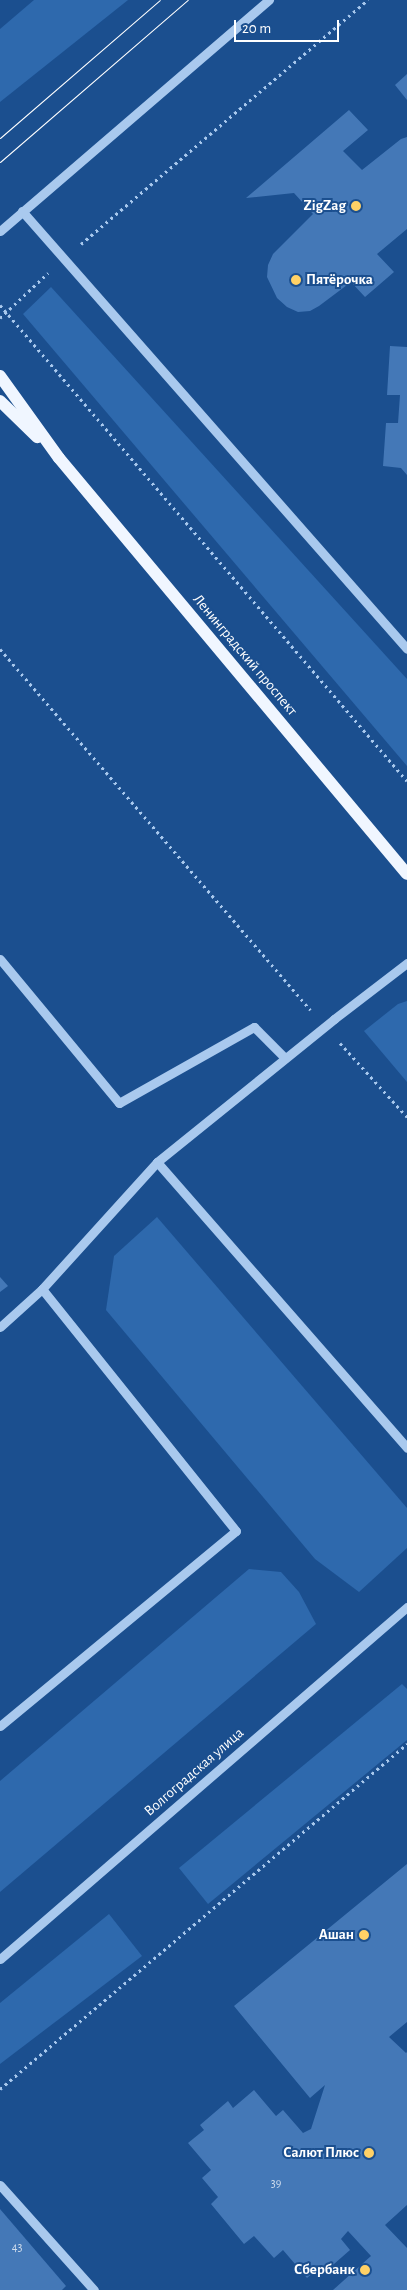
<!DOCTYPE html>
<html>
<head>
<meta charset="utf-8">
<style>
  body { margin:0 }
  #map { position:relative; width:407px; height:2290px; overflow:hidden; background:#1b4f8f; font-family:"Alegreya Sans",sans-serif }
  div>[style] { position:absolute }
  .green>* { inset:0; background:#2e69ad }
  .building>* { inset:0; background:#4478b7 }
  .path>* { height:3px; margin-top:-1.5px; transform-origin:0; background:repeating-linear-gradient(90deg,#a9c9ee 0 2.5px,transparent 0 6.5px) }
  .minor>* { height:9px; margin:-4.5px; padding:0 4.5px; transform-origin:4.5px; border-radius:4.5px; background:#a9c9ee }
  .major>* { height:12px; margin:-6px; padding:0 6px; transform-origin:6px; border-radius:6px; background:#f0f6ff }
  .tram>* { height:1px; margin:-0.5px; padding:0 0.5px; transform-origin:0.5px; border-radius:0.5px; background:#fff }
  .dots>* { width:14px; height:14px; translate:-50% -50%; box-sizing:border-box; border:2px solid #1b4f8f; border-radius:50% }
  span { translate:-50% -50%; white-space:nowrap; text-align:center; line-height:1.15; -webkit-text-stroke:4px #1b4f8f; paint-order:stroke }
  .number-label { font-size:12px; color:#d0dded }
  .number-label span { -webkit-text-stroke-width:0 }
  .poi-label { font-size:15px; color:#fff; font-weight:700 }
  .right { translate:-100% -50%; text-align:right }
  .left { translate:0 -50%; text-align:left }
  .street-label { font-size:15px; color:#fff }
  .scale { position:absolute; left:234px; top:20px; width:105px; height:22px; box-sizing:border-box; border:2px solid #fff; border-top:0; padding-left:6px; font-size:15px; line-height:18px; white-space:nowrap; color:#fff; -webkit-text-stroke:4px #1b4f8f; paint-order:stroke }
</style>
</head>
<body>
<div id="map">
  <div class="green">
    <i style="clip-path:polygon(34px 0,128px 0,0 102px,0 29px)"></i>
    <i style="clip-path:polygon(51px 287px,407px 679px,407px 766px,23px 314px)"></i>
    <i style="clip-path:polygon(407px 1001px,407px 1082px,364px 1031px,398px 1004px)"></i>
    <i style="clip-path:polygon(157px 1217px,407px 1508px,407px 1548px,359px 1592px,315px 1559px,106px 1310px,114px 1256px)"></i>
    <i style="clip-path:polygon(249px 1569px,281px 1572px,299px 1592px,316px 1624px,0 1892px,0 1781px)"></i>
    <i style="clip-path:polygon(402px 1684px,407px 1689px,407px 1740px,208px 1904px,179px 1868px)"></i>
    <i style="clip-path:polygon(109px 1914px,142px 1956px,0 2064px,0 2003px)"></i>
  </div>
  <div class="building">
    <i style="clip-path:polygon(407px 74px,407px 100px,395px 85px)"></i>
    <i style="clip-path:polygon(349px 110px,368px 130px,343px 151px,362px 170px,401px 139px,407px 137px,407px 229px,377px 254px,394px 272px,365px 297px,351px 282px,319px 306px,310px 311px,298px 312px,287px 307px,277px 298px,267px 277px,268px 265px,273px 254px,313px 214px,294px 193px,246px 198px)"></i>
    <i style="clip-path:polygon(390px 346px,407px 347px,407px 475px,401px 468px,383px 466px,386px 423px,398px 423px,400px 395px,387px 395px)"></i>
    <i style="clip-path:polygon(0 1277px,8px 1286px,0 1292px)"></i>
    <i style="clip-path:polygon(407px 1864px,407px 2022px,389px 2037px,406px 2053px,407px 2052px,407px 2205px,385px 2225px,407px 2248px,407px 2290px,333px 2290px,371px 2256px,348px 2231px,341px 2239px,350px 2250px,326px 2271px,321px 2266px,307px 2278px,283px 2250px,274px 2258px,254px 2236px,244px 2244px,211px 2204px,218px 2197px,202px 2178px,211px 2170px,188px 2143px,204px 2130px,200px 2125px,228px 2101px,233px 2108px,254px 2090px,276px 2116px,283px 2110px,303px 2133px,311px 2129px,325px 2085px,310px 2098px,234px 2006px)"></i>
    <i style="clip-path:polygon(0 2209px,66px 2286px,62px 2290px,0 2290px)"></i>
  </div>
  <div class="path">
    <i style="left:81px;top:244px;width:377px;rotate:-40.4deg"></i>
    <i style="left:0;top:305px;width:626px;rotate:49.47deg"></i>
    <i style="left:0;top:318px;width:66px;rotate:-43.2deg"></i>
    <i style="left:0;top:649px;width:476px;rotate:49.3deg"></i>
    <i style="left:340px;top:1043px;width:100px;rotate:47.8deg"></i>
    <i style="left:0;top:2089px;width:534px;rotate:-40.29deg"></i>
  </div>
  <div class="minor">
    <i style="left:22px;top:211px;width:583px;rotate:48.68deg"></i>
    <i style="left:0;top:231px;width:355px;rotate:-40.7deg"></i>
    <i style="left:0;top:959px;width:187px;rotate:50.4deg"></i>
    <i style="left:119px;top:1103px;width:155px;rotate:-29.4deg"></i>
    <i style="left:254px;top:1027px;width:44px;rotate:45deg"></i>
    <i style="left:157px;top:1162px;width:380px;rotate:48.8deg"></i>
    <i style="left:0;top:1327px;width:57px;rotate:-42.1deg"></i>
    <i style="left:42px;top:1289px;width:171px;rotate:-47.8deg"></i>
    <i style="left:157px;top:1162px;width:228px;rotate:-38.9deg"></i>
    <i style="left:334px;top:1019px;width:92px;rotate:-37.5deg"></i>
    <i style="left:0;top:1726px;width:306px;rotate:-39.6deg"></i>
    <i style="left:236px;top:1531px;width:310px;rotate:-128.7deg"></i>
    <i style="left:0;top:1959px;width:538px;rotate:-40.86deg"></i>
    <i style="left:0;top:2185px;width:141px;rotate:48.2deg"></i>
  </div>
  <div class="major">
    <i style="left:0;top:376px;width:101px;rotate:54.3deg"></i>
    <i style="left:59px;top:458px;width:542px;rotate:50.09deg"></i>
    <i style="left:0;top:401px;width:52px;rotate:44.2deg"></i>
  </div>
  <div class="tram">
    <i style="left:0;top:138px;width:211px;rotate:-40.8deg"></i>
    <i style="left:0;top:162px;width:248px;rotate:-40.8deg"></i>
  </div>
  <div class="dots">
    <i style="left:356px;top:206px;background:#ffd166"></i>
    <i style="left:296px;top:280px;background:#ffd166"></i>
    <i style="left:364px;top:1935px;background:#ffd166"></i>
    <i style="left:369px;top:2153px;background:#ffd166"></i>
    <i style="left:365px;top:2270px;background:#ffd166"></i>
  </div>
  <div class="number-label">
    <span style="left:276px;top:2184px">39</span>
    <span style="left:17px;top:2248px">43</span>
  </div>
  <div class="poi-label">
    <span class="right" style="left:346px;top:206px">ZigZag</span>
    <span class="left" style="left:306px;top:280px">Пятёрочка</span>
    <span class="right" style="left:354px;top:1935px">Ашан</span>
    <span class="right" style="left:359px;top:2153px">Салют Плюс</span>
    <span class="right" style="left:355px;top:2270px">Сбербанк</span>
  </div>
  <div class="street-label">
    <span style="left:245px;top:655px;rotate:50deg">Ленинградский проспект</span>
    <span style="left:194px;top:1772px;rotate:-41deg">Волгоградская улица</span>
  </div>
  <div class="scale">20 m</div>
</div>
</body>
</html>
